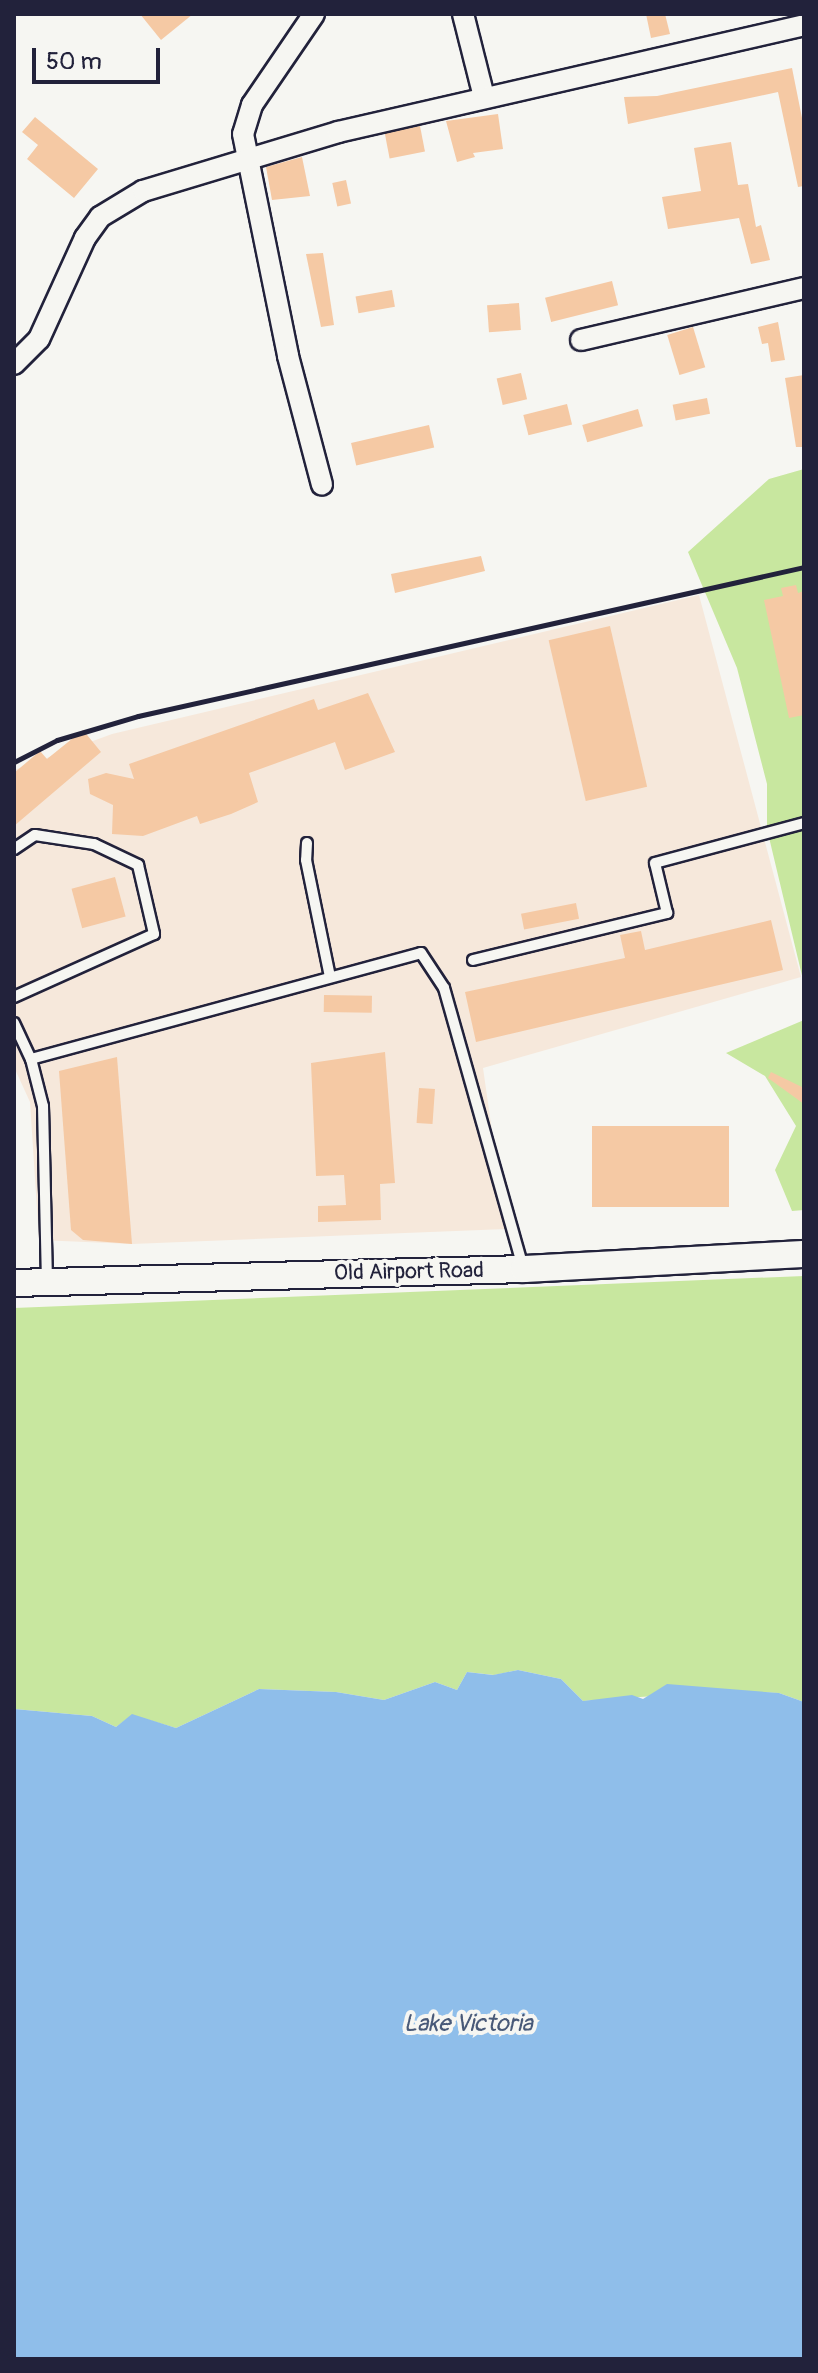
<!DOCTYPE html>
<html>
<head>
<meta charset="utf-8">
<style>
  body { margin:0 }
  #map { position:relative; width:818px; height:2373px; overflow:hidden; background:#f6f6f2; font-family:Pangolin,sans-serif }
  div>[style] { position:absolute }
  .built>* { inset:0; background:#f6e8db }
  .green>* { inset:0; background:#c8e79f }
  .water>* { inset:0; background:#8fbeea }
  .building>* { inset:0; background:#f5c9a4; transform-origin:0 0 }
  .roads { filter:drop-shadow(2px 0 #22223b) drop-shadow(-2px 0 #22223b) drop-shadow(0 2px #22223b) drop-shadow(0 -2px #22223b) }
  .service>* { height:10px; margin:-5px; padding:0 5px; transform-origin:5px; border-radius:5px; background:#f6f6f2 }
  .minor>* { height:20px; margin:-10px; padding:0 10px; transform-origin:10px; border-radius:10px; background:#f6f6f2 }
  .secondary>* { height:26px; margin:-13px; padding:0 13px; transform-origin:13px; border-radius:13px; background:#f6f6f2 }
  .rail>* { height:5px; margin:-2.5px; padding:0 2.5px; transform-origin:2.5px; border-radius:2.5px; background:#22223b }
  span { translate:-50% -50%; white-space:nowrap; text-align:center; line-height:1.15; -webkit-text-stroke:8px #f6f6f2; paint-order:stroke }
  .street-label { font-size:22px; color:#22223b }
  .water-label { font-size:24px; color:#485978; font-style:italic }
  .frame { position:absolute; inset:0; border:16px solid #22223b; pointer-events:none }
  .scale { position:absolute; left:32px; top:48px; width:128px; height:36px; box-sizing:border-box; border:4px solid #22223b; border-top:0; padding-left:10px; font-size:24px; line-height:28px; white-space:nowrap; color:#22223b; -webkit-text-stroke:6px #f6f6f2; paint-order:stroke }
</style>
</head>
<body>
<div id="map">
  <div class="built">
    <i style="clip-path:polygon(699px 595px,801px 977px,483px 1068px,506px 1229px,132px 1244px,39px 1240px,30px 1102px,14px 1067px,14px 770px,112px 734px)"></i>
  </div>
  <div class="green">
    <i style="clip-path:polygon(804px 469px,804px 984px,767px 829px,767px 784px,737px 668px,688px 552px,769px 479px)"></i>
    <i style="clip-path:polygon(804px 1020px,804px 1210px,792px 1211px,775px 1170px,796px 1126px,765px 1076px,726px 1053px)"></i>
    <i style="clip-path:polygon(804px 1276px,804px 1702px,779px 1693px,726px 1691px,583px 1701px,561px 1679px,518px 1670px,494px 1675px,467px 1672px,457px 1690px,435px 1682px,384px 1700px,336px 1692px,259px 1689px,176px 1728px,132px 1715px,116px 1727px,92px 1716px,14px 1709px,14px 1308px)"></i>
  </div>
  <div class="water">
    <i style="clip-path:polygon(518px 1670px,561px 1679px,583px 1701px,632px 1695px,643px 1699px,667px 1684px,779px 1693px,804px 1702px,804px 2359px,14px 2359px,14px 1709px,92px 1716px,116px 1727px,132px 1714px,176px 1728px,259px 1689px,336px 1692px,384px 1700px,435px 1682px,457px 1690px,467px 1672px,493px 1675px)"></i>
  </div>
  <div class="building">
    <i style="clip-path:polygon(140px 14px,193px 14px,161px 40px)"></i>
    <i style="clip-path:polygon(646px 14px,665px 14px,670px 34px,651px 38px)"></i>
    <i style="clip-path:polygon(792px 68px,804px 128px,804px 186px,798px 187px,778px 92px,628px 124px,624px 97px,657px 96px)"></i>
    <i style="clip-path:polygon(498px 114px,503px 149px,473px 153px,475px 157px,457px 162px,446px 121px)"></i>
    <i style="clip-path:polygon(35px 117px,98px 169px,74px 198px,27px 159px,38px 145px,22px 132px)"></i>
    <i style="left:420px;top:126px;width:26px;height:36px;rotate:79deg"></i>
    <i style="clip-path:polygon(731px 142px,738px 185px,748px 184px,756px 227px,761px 225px,770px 260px,751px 264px,739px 218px,668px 229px,662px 197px,701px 191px,694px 148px)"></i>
    <i style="clip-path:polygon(302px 157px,310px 196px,272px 200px,266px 167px)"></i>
    <i style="left:346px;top:180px;width:24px;height:14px;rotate:78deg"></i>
    <i style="clip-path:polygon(323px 253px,334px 325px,321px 327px,306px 254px)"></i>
    <i style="left:612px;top:281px;width:25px;height:69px;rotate:76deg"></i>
    <i style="left:392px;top:290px;width:17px;height:37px;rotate:80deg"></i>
    <i style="left:519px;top:303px;width:27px;height:32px;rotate:86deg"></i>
    <i style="clip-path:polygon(778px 322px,785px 360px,771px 362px,768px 343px,762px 344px,758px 327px)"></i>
    <i style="left:693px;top:327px;width:42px;height:27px;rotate:73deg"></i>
    <i style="left:521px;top:373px;width:27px;height:25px;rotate:77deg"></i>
    <i style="clip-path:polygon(804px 375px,804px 447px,796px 447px,785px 378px)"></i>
    <i style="left:707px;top:398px;width:16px;height:35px;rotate:79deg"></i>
    <i style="left:567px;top:404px;width:21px;height:45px;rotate:76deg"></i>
    <i style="left:638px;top:409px;width:18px;height:58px;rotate:74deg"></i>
    <i style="left:429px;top:425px;width:23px;height:80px;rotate:77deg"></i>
    <i style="clip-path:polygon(481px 556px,485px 571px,395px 593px,391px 574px)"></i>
    <i style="clip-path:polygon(796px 585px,798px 593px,804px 591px,804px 715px,789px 718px,764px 600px,783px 596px,781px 588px)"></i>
    <i style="left:610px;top:626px;width:165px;height:63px;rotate:77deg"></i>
    <i style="clip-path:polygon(368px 693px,395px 752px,345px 770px,335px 742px,249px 773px,258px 802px,231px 814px,200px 824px,197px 816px,143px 836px,112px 834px,113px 805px,90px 794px,88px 779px,106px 773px,134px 779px,129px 764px,314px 699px,318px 710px)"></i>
    <i style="clip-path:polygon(83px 730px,101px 752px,14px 826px,14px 773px,40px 751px,47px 759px)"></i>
    <i style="left:115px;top:877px;width:41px;height:45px;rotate:75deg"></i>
    <i style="left:576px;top:903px;width:16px;height:56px;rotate:79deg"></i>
    <i style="clip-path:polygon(771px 920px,783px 970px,476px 1042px,465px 992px,625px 958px,620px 935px,641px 931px,645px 950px)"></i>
    <i style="left:324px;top:995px;width:48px;height:17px;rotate:1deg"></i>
    <i style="clip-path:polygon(385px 1052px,395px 1183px,380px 1184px,381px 1220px,318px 1222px,318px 1206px,346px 1205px,344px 1175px,316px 1176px,311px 1063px)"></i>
    <i style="clip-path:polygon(117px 1057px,132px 1244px,83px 1240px,71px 1230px,59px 1071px)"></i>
    <i style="clip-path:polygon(771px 1072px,804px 1088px,804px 1104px,768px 1078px)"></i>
    <i style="left:419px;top:1088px;width:16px;height:35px;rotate:4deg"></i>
    <i style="left:729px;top:1126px;width:81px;height:137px;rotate:90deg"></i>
  </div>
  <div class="roads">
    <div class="service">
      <i style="left:307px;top:843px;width:17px;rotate:93deg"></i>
      <i style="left:306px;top:860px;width:119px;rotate:78.4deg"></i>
      <i style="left:14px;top:849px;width:25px;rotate:-34deg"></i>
      <i style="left:35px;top:835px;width:60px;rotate:8.7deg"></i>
      <i style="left:94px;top:844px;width:49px;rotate:25.5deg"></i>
      <i style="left:138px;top:865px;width:71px;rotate:76.9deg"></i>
      <i style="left:154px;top:934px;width:154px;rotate:155.8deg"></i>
      <i style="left:473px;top:960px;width:200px;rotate:-13.6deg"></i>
      <i style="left:667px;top:913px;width:51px;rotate:-103.5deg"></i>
      <i style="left:655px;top:863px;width:154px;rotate:-15deg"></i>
      <i style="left:14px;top:1023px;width:40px;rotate:65deg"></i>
      <i style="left:31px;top:1059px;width:404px;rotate:-15.2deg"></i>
      <i style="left:421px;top:953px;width:42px;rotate:56.7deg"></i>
      <i style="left:444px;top:988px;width:290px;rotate:74.2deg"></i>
      <i style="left:31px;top:1059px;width:49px;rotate:75.7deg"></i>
      <i style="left:43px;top:1106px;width:173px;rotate:88.7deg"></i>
    </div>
    <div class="minor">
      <i style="left:314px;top:14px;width:110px;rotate:124.3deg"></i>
      <i style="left:252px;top:105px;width:30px;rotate:107deg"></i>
      <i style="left:243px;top:134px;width:227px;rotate:78.5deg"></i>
      <i style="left:288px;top:356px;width:133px;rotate:75.2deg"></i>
      <i style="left:463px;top:14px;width:86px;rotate:75.8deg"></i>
      <i style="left:581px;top:340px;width:229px;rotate:-13.1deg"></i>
      <i style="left:14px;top:364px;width:35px;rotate:-45deg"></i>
      <i style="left:39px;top:339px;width:111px;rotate:-65.5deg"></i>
      <i style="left:85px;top:238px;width:26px;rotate:-54deg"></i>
      <i style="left:100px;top:217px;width:50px;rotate:-31.2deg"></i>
      <i style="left:143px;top:191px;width:204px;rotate:-16.8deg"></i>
      <i style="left:338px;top:132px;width:478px;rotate:-12.9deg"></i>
    </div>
    <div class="secondary">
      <i style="left:14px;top:1283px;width:510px;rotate:-1.57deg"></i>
      <i style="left:524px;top:1269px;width:280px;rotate:-3.1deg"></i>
    </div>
  </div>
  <div class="rail">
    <i style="left:14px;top:762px;width:48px;rotate:-27.1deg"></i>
    <i style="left:57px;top:740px;width:84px;rotate:-16.5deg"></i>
    <i style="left:138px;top:716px;width:682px;rotate:-12.61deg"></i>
  </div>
  <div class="street-label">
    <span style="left:409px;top:1272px;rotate:-1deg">Old Airport Road</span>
  </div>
  <div class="water-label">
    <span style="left:468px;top:2024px">Lake Victoria</span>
  </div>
  <div class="frame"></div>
  <div class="scale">50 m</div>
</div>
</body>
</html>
